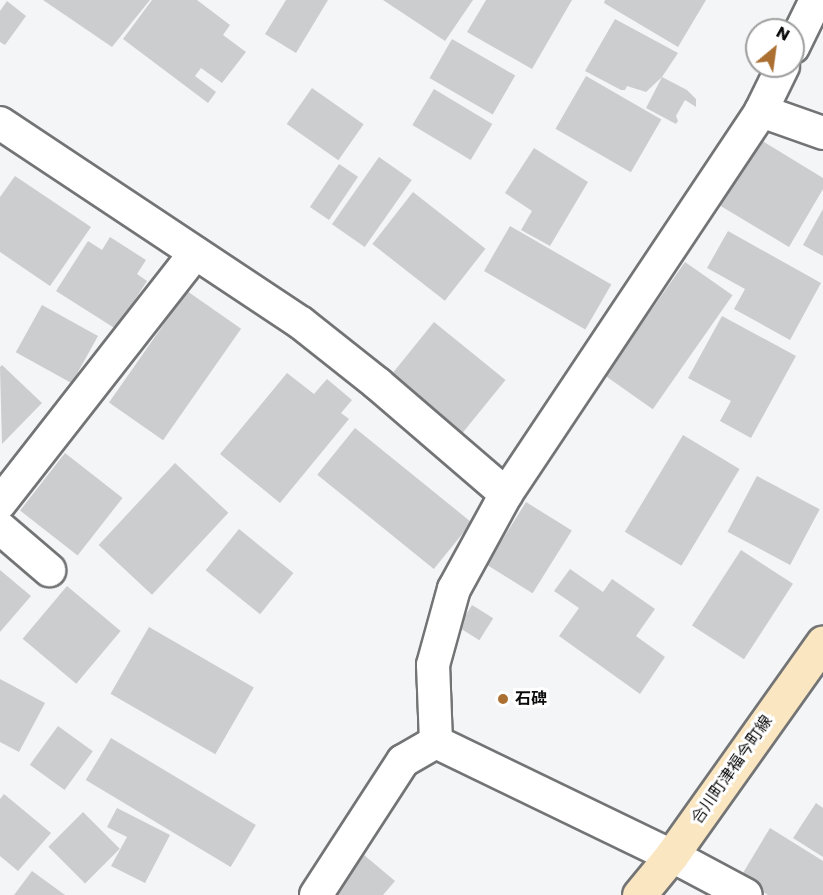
<!DOCTYPE html>
<html>
<head>
<meta charset="utf-8">
<style>
  body { margin:0 }
  #map { position:relative; width:823px; height:895px; overflow:hidden; background:#f3f5f6; font-family:Poppins,"Noto Sans JP",sans-serif }
  div>[style] { position:absolute }
  .building>* { inset:0; background:#cccdcf; transform-origin:0 0 }
  .roads { filter:drop-shadow(2px 0 #737475) drop-shadow(-2px 0 #737475) drop-shadow(0 2px #737475) drop-shadow(0 -2px #737475) }
  .street>* { height:32px; margin:-16px; padding:0 16px; transform-origin:16px; border-radius:16px; background:#fff }
  .secondary>* { height:33px; margin:-16.5px; padding:0 16.5px; transform-origin:16.5px; border-radius:16.5px; background:#fbe6c2 }
  .dots>* { width:16px; height:16px; translate:-50% -50%; box-sizing:border-box; border:3px solid #fff; border-radius:50% }
  span { translate:-50% -50%; white-space:nowrap; text-align:center; line-height:1.15; -webkit-text-stroke:6px #fff; paint-order:stroke }
  .poi-label { font-size:16px; color:#0c0c0d; font-weight:700 }
  .left { translate:0 -50%; text-align:left }
  .street-label { font-size:16px; color:#0c0c0d }
  .north { position:absolute; left:745px; top:18px; width:60px; height:60px; box-sizing:border-box; background:#fff; border:2px solid #9e9e9e; border-radius:50%; rotate:29deg; font-size:16px; font-weight:700; line-height:24px; text-align:center; color:#0c0c0d }
  .north::after { content:''; display:block; margin:auto; width:21px; height:27px; background:#ab7031; clip-path:polygon(50% 0,100% 100%,50% 72%,0 100%) }
</style>
</head>
<body>
<div id="map">
  <div class="building">
    <i style="clip-path:polygon(43px 0,150px 0,112px 47px)"></i>
    <i style="clip-path:polygon(152px 0,197px 0,230px 25px,223px 35px,246px 52px,222px 83px,201px 68px,195px 76px,216px 92px,208px 103px,123px 39px)"></i>
    <i style="clip-path:polygon(286px 0,328px 0,296px 53px,265px 34px)"></i>
    <i style="clip-path:polygon(383px 0,473px 0,445px 41px)"></i>
    <i style="clip-path:polygon(486px 0,572px 0,532px 69px,467px 32px)"></i>
    <i style="clip-path:polygon(605px 0,706px 0,678px 47px,604px 3px)"></i>
    <i style="clip-path:polygon(7px 1px,26px 16px,5px 45px,0 42px,0 11px)"></i>
    <i style="clip-path:polygon(615px 19px,678px 53px,662px 77px,687px 90px,696px 99px,696px 107px,685px 100px,676px 116px,678px 121px,676px 124px,646px 108px,662px 77px,646px 92px,627px 86px,625px 90px,621px 90px,585px 71px)"></i>
    <i style="left:452px;top:39px;width:73px;height:45px;rotate:30deg"></i>
    <i style="left:586px;top:76px;width:87px;height:61px;rotate:30deg"></i>
    <i style="left:312px;top:88px;width:63px;height:44px;rotate:35deg"></i>
    <i style="left:434px;top:89px;width:68px;height:42px;rotate:31deg"></i>
    <i style="clip-path:polygon(759px 139px,823px 178px,823px 189px,789px 247px,719px 205px)"></i>
    <i style="clip-path:polygon(534px 148px,588px 182px,550px 246px,521px 230px,532px 211px,505px 193px)"></i>
    <i style="left:379px;top:157px;width:40px;height:82px;rotate:35deg"></i>
    <i style="left:339px;top:164px;width:23px;height:52px;rotate:34deg"></i>
    <i style="clip-path:polygon(15px 176px,91px 227px,50px 286px,0 252px,0 197px)"></i>
    <i style="left:413px;top:192px;width:92px;height:66px;rotate:38deg"></i>
    <i style="clip-path:polygon(823px 209px,823px 256px,803px 245px)"></i>
    <i style="left:510px;top:226px;width:117px;height:52px;rotate:30deg"></i>
    <i style="clip-path:polygon(728px 231px,821px 283px,790px 340px,734px 309px,745px 289px,707px 268px)"></i>
    <i style="clip-path:polygon(110px 237px,146px 260px,137px 274px,147px 281px,116px 329px,56px 291px,88px 241px,102px 250px)"></i>
    <i style="left:685px;top:262px;width:58px;height:139px;rotate:35deg"></i>
    <i style="left:187px;top:291px;width:66px;height:136px;rotate:35deg"></i>
    <i style="left:42px;top:305px;width:64px;height:54px;rotate:29deg"></i>
    <i style="clip-path:polygon(722px 316px,796px 356px,751px 438px,720px 421px,731px 401px,688px 378px)"></i>
    <i style="left:434px;top:322px;width:92px;height:72px;rotate:39deg"></i>
    <i style="clip-path:polygon(2px 365px,42px 403px,2px 444px,0 367px)"></i>
    <i style="clip-path:polygon(287px 373px,314px 394px,327px 379px,352px 400px,341px 413px,349px 419px,280px 503px,220px 454px)"></i>
    <i style="left:355px;top:428px;width:150px;height:60px;rotate:39deg"></i>
    <i style="left:683px;top:435px;width:66px;height:113px;rotate:31deg"></i>
    <i style="left:65px;top:453px;width:73px;height:73px;rotate:38deg"></i>
    <i style="left:175px;top:463px;width:73px;height:112px;rotate:43deg"></i>
    <i style="left:757px;top:476px;width:71px;height:63px;rotate:28deg"></i>
    <i style="left:526px;top:502px;width:54px;height:74px;rotate:32deg"></i>
    <i style="left:239px;top:529px;width:70px;height:53px;rotate:39deg"></i>
    <i style="left:741px;top:550px;width:62px;height:90px;rotate:33deg"></i>
    <i style="clip-path:polygon(570px 569px,603px 592px,612px 579px,655px 609px,636px 636px,665px 657px,640px 694px,559px 636px,579px 608px,554px 591px)"></i>
    <i style="clip-path:polygon(0 570px,31px 596px,0 632px)"></i>
    <i style="left:67px;top:586px;width:70px;height:69px;rotate:40deg"></i>
    <i style="left:472px;top:605px;width:25px;height:26px;rotate:32deg"></i>
    <i style="left:149px;top:627px;width:121px;height:77px;rotate:30deg"></i>
    <i style="clip-path:polygon(0 679px,45px 703px,19px 752px,0 742px)"></i>
    <i style="left:58px;top:726px;width:43px;height:48px;rotate:36deg"></i>
    <i style="left:111px;top:738px;width:169px;height:49px;rotate:31deg"></i>
    <i style="clip-path:polygon(4px 794px,51px 833px,18px 871px,0 856px,0 799px)"></i>
    <i style="clip-path:polygon(816px 803px,823px 808px,823px 857px,793px 838px)"></i>
    <i style="clip-path:polygon(117px 808px,170px 835px,145px 883px,111px 866px,127px 837px,107px 827px)"></i>
    <i style="left:83px;top:812px;width:52px;height:49px;rotate:45deg"></i>
    <i style="clip-path:polygon(770px 828px,823px 861px,823px 895px,768px 895px,740px 878px)"></i>
    <i style="clip-path:polygon(364px 855px,395px 881px,383px 895px,331px 895px)"></i>
    <i style="clip-path:polygon(32px 871px,65px 895px,14px 895px)"></i>
  </div>
  <div class="roads">
    <div class="street">
      <i style="left:793px;top:47px;width:52px;rotate:-63.9deg"></i>
      <i style="left:761px;top:111px;width:66px;rotate:19.5deg"></i>
      <i style="left:0;top:123px;width:361px;rotate:33.6deg"></i>
      <i style="left:301px;top:323px;width:98px;rotate:38.4deg"></i>
      <i style="left:378px;top:384px;width:169px;rotate:40.7deg"></i>
      <i style="left:0;top:503px;width:317px;rotate:-52deg"></i>
      <i style="left:0;top:528px;width:65px;rotate:40.6deg"></i>
      <i style="left:436px;top:742px;width:77px;rotate:-92.2deg"></i>
      <i style="left:433px;top:665px;width:79px;rotate:-74.6deg"></i>
      <i style="left:454px;top:589px;width:108px;rotate:-61.3deg"></i>
      <i style="left:506px;top:494px;width:460px;rotate:-56.3deg"></i>
      <i style="left:761px;top:111px;width:50px;rotate:-63.9deg"></i>
      <i style="left:436px;top:742px;width:273px;rotate:25.8deg"></i>
      <i style="left:682px;top:861px;width:72px;rotate:28deg"></i>
      <i style="left:316px;top:895px;width:160px;rotate:-57deg"></i>
      <i style="left:403px;top:761px;width:38px;rotate:-30deg"></i>
    </div>
    <div class="secondary">
      <i style="left:639px;top:895px;width:50px;rotate:-50.6deg"></i>
      <i style="left:671px;top:856px;width:262px;rotate:-54.6deg"></i>
    </div>
  </div>
  <div class="dots">
    <i style="left:503px;top:699px;background:#ab7031"></i>
  </div>
  <div class="poi-label">
    <span class="left" style="left:515px;top:699px">石碑</span>
  </div>
  <div class="street-label">
    <span style="left:732px;top:770px;rotate:-55deg">合川町津福今町線</span>
  </div>
  <div class="north">N</div>
</div>
</body>
</html>
